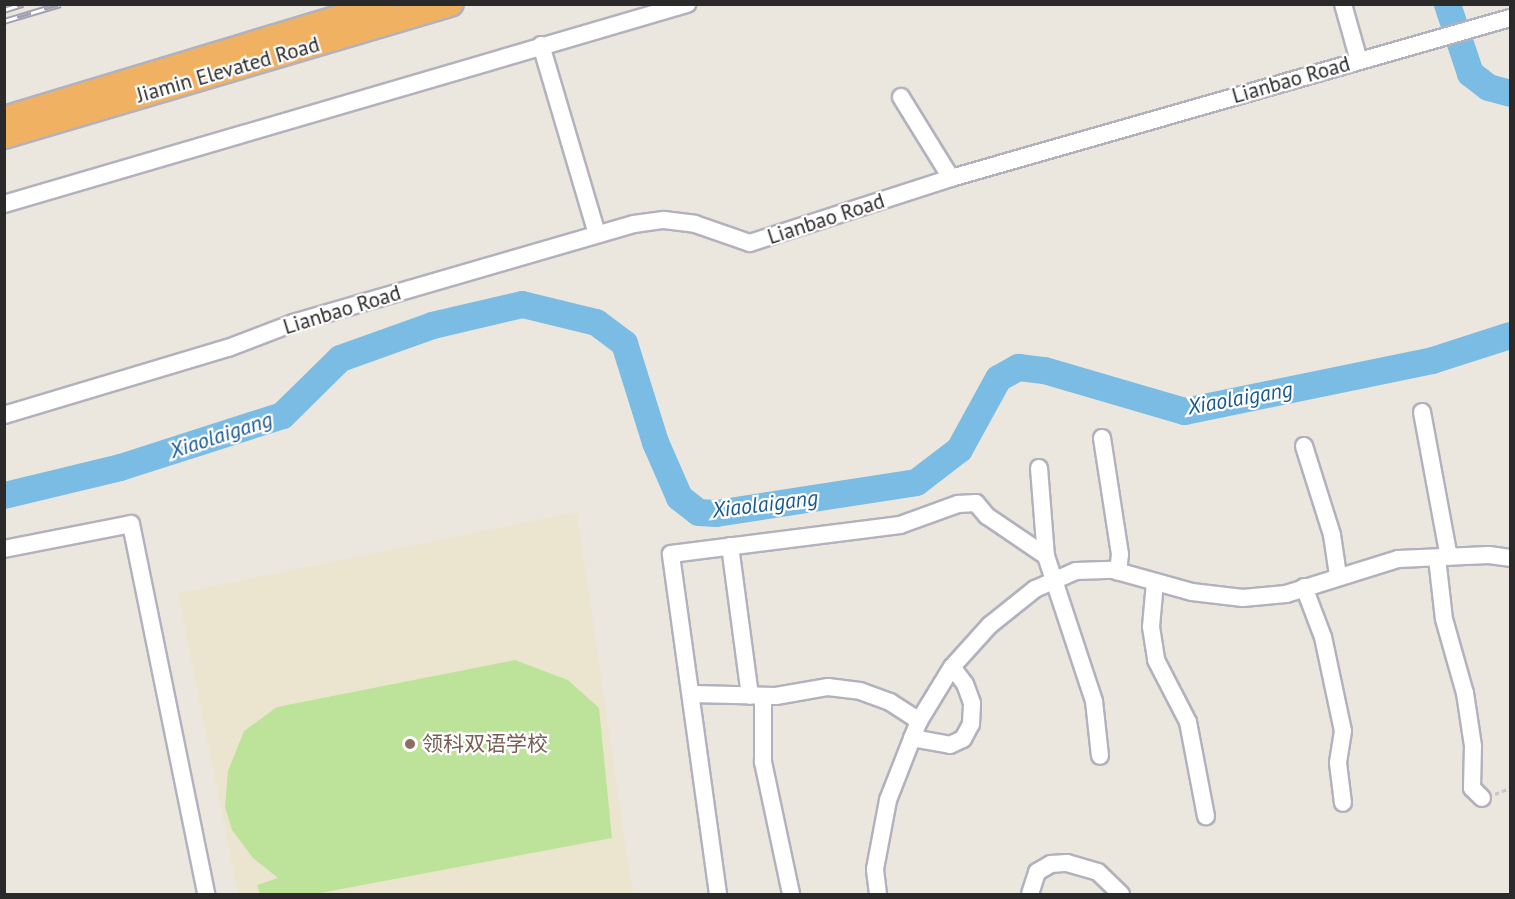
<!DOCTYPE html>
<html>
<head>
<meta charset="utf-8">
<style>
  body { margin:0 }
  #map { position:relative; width:1515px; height:899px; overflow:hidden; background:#ebe7de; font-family:"PT Sans","Noto Sans SC",sans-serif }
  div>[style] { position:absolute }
  .education>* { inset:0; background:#ebe5cf }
  .pitch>* { inset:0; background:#bde39b }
  .river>* { height:27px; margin:-13.5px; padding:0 13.5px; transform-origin:13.5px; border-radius:13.5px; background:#7abce4 }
  .path>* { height:3px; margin-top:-1.5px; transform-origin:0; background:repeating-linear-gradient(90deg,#c8c8c8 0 4.5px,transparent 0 7.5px) }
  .roads { filter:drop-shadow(2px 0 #b1b2bd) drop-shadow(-2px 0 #b1b2bd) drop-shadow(0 2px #b1b2bd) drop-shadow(0 -2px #b1b2bd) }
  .minor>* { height:16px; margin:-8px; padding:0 8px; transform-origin:8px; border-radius:8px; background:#fff }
  .highway>* { height:24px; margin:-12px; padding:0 12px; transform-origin:12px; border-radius:12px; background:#f0b163 }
  .rail>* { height:7px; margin-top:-3.5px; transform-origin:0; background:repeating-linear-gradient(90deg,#fff 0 14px,#a1a1b3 0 28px); box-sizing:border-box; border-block:2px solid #a1a1b3 }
  .dots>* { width:16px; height:16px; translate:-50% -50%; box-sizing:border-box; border:3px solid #fff; border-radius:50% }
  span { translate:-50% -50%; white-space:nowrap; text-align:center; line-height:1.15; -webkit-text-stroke:4.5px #fff; paint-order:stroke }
  .street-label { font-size:21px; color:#2a2a2a }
  .education-label { font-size:21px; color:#785e54 }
  .left { translate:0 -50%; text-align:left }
  .water-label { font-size:22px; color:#195990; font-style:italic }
  .frame { position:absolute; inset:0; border:6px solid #2a2a2a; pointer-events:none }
</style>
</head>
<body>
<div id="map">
  <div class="education">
    <i style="clip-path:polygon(577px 512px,633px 894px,238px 894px,178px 593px)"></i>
  </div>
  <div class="pitch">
    <i style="clip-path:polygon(515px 660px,568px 680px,599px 708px,612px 838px,315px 894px,260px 894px,257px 885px,278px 878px,253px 858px,232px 830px,225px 807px,228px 771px,244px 731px,277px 707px)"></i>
  </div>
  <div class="river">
    <i style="left:1447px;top:4px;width:73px;rotate:71.6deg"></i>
    <i style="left:1470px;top:73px;width:23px;rotate:38deg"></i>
    <i style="left:1488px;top:87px;width:23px;rotate:15deg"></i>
    <i style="left:4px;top:495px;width:119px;rotate:-13.6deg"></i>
    <i style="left:120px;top:467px;width:170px;rotate:-17.8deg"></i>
    <i style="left:282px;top:415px;width:81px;rotate:-44.5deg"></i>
    <i style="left:340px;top:358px;width:98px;rotate:-19.7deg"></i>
    <i style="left:432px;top:325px;width:92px;rotate:-13.1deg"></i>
    <i style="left:522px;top:304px;width:76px;rotate:13.7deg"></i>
    <i style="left:596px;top:322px;width:35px;rotate:37deg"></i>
    <i style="left:624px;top:343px;width:104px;rotate:72.6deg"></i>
    <i style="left:655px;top:442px;width:60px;rotate:66.4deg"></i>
    <i style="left:679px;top:497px;width:24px;rotate:38deg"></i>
    <i style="left:698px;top:512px;width:18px;rotate:3deg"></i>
    <i style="left:716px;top:513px;width:202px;rotate:-8.8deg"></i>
    <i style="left:916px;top:482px;width:54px;rotate:-37.5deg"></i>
    <i style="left:959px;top:449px;width:81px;rotate:-61.2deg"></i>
    <i style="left:998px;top:378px;width:23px;rotate:-29deg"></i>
    <i style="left:1018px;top:367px;width:26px;rotate:7deg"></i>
    <i style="left:1044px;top:370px;width:146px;rotate:16.3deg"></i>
    <i style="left:1184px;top:411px;width:253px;rotate:-11.6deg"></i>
    <i style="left:1432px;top:360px;width:82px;rotate:-17.8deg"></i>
  </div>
  <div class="path">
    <i style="left:1495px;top:794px;width:16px;rotate:-22deg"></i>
  </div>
  <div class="roads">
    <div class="minor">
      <i style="left:1343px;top:4px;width:59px;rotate:74.3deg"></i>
      <i style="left:541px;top:45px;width:197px;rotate:73.5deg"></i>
      <i style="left:901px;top:97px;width:95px;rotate:58.3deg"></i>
      <i style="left:4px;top:204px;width:712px;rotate:-16.32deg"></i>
      <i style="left:1422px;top:412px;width:147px;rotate:79.5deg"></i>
      <i style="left:4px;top:415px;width:234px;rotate:-16.7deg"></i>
      <i style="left:228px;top:348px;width:70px;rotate:-21deg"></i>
      <i style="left:293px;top:323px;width:355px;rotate:-16.2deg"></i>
      <i style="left:634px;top:224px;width:30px;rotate:-8deg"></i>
      <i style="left:664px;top:220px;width:31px;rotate:7deg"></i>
      <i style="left:695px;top:224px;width:58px;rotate:19.1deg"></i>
      <i style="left:750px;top:243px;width:211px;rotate:-17.9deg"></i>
      <i style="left:951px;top:178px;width:581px;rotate:-15.97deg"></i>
      <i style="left:1102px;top:438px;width:117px;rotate:81.2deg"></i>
      <i style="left:1120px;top:554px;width:18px;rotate:96deg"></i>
      <i style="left:1304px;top:446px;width:93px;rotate:72.5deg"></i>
      <i style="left:1332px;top:535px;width:40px;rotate:81.5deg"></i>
      <i style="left:1039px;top:468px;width:88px;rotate:85.5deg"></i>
      <i style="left:1046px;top:556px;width:153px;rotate:71.7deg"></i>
      <i style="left:1094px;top:701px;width:55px;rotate:83.8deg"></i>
      <i style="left:730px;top:546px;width:151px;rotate:82.4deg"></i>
      <i style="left:4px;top:549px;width:129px;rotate:-11.1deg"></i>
      <i style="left:131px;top:524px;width:378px;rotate:78.5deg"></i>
      <i style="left:1437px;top:558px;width:61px;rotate:83.5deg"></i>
      <i style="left:1444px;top:619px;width:77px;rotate:74.2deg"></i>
      <i style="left:1465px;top:693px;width:54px;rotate:81.4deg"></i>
      <i style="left:1473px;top:746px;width:42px;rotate:91.4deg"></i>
      <i style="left:1472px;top:788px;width:14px;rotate:45deg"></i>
      <i style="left:1155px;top:582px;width:45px;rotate:95.1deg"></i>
      <i style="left:1151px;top:627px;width:33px;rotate:81deg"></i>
      <i style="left:1156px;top:660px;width:70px;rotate:62.7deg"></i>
      <i style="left:1188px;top:722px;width:96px;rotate:79.2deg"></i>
      <i style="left:1304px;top:587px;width:53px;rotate:69.2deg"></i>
      <i style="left:1323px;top:637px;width:96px;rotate:78deg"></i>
      <i style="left:1343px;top:731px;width:32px;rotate:99deg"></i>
      <i style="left:1338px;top:763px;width:40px;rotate:82.9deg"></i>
      <i style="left:692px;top:694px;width:84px;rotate:1.4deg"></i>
      <i style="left:776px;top:696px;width:53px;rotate:-9.8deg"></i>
      <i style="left:828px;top:687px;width:32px;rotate:7deg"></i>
      <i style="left:860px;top:691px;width:32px;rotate:20deg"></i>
      <i style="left:890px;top:702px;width:35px;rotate:33deg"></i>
      <i style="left:763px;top:696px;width:66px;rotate:90deg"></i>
      <i style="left:763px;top:762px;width:135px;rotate:78deg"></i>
      <i style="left:912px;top:738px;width:39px;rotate:10deg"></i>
      <i style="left:950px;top:745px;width:14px;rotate:-25deg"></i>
      <i style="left:963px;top:739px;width:17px;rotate:-62deg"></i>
      <i style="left:971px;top:724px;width:21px;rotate:-87deg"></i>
      <i style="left:972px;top:703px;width:20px;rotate:-110deg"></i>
      <i style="left:965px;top:684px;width:21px;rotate:-127deg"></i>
      <i style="left:718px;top:894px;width:343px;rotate:-97.9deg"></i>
      <i style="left:671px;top:554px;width:231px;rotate:-7.2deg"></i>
      <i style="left:900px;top:525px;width:62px;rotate:-19.9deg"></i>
      <i style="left:958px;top:504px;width:18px;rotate:-3deg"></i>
      <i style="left:976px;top:503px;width:17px;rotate:50deg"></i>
      <i style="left:987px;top:516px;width:71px;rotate:34.1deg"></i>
      <i style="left:878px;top:894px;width:25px;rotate:-97deg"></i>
      <i style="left:875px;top:869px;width:70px;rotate:-79.3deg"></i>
      <i style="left:888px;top:800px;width:85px;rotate:-68.6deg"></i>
      <i style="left:919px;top:721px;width:63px;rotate:-58.6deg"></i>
      <i style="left:952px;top:667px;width:57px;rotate:-47.9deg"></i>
      <i style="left:990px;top:625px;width:58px;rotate:-38.7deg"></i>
      <i style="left:1035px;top:589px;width:45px;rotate:-23.7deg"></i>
      <i style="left:1076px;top:571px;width:37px;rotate:-2deg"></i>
      <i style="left:1113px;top:570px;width:82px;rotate:15.6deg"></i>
      <i style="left:1192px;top:592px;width:51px;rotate:6.7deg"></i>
      <i style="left:1243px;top:598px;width:43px;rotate:-5.3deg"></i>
      <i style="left:1286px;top:594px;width:117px;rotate:-17.4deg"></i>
      <i style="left:1398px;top:559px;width:91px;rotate:-2.5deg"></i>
      <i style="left:1489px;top:555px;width:21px;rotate:8deg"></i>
      <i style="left:1030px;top:894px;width:23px;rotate:-72deg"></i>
      <i style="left:1037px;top:872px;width:16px;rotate:-30deg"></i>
      <i style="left:1051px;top:864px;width:16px;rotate:-4deg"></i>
      <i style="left:1067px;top:863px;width:32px;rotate:16deg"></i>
      <i style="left:1098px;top:872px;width:32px;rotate:44deg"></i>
    </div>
    <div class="highway">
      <i style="left:4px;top:119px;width:399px;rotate:-16.8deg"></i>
      <i style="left:4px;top:136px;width:466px;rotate:-16.5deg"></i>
    </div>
  </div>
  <div class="rail">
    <i style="left:4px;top:10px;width:20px;rotate:-18deg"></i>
    <i style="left:4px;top:21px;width:59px;rotate:-16.6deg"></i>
  </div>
  <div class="dots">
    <i style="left:410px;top:744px;background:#8d6e63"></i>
  </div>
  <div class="street-label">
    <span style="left:228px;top:70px;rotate:-16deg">Jiamin Elevated Road</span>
    <span style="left:1291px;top:80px;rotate:-16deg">Lianbao Road</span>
    <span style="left:826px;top:219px;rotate:-18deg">Lianbao Road</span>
    <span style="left:342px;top:310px;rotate:-17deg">Lianbao Road</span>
  </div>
  <div class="education-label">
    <span class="left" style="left:422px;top:744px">领科双语学校</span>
  </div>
  <div class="water-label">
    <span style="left:1240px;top:398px;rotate:-10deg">Xiaolaigang</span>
    <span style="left:221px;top:435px;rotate:-18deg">Xiaolaigang</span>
    <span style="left:765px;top:504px;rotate:-7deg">Xiaolaigang</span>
  </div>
  <div class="frame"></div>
</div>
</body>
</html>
